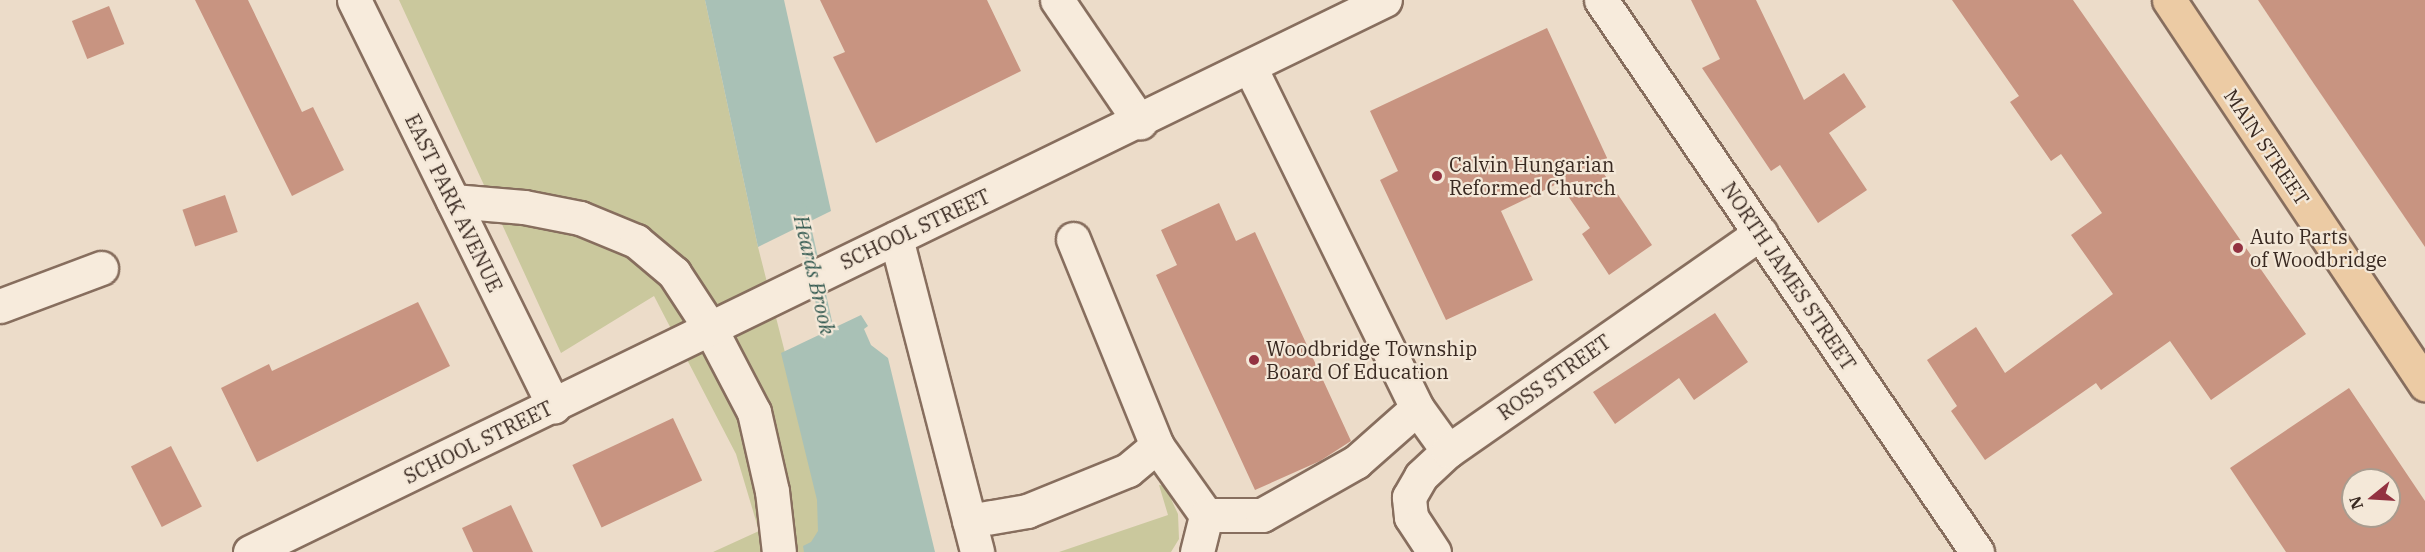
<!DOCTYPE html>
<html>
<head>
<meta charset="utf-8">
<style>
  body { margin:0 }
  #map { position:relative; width:2425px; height:552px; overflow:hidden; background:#ecdcc9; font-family:"IBM Plex Serif",serif }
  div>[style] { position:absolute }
  .green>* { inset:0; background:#cac89d }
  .water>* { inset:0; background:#a9c1b6 }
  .stream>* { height:12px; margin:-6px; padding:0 6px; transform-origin:6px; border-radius:6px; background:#a9c1b6 }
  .building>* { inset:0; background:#c89481; transform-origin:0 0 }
  .roads { filter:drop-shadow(2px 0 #876e5e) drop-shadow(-2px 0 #876e5e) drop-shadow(0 2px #876e5e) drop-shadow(0 -2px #876e5e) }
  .minor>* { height:33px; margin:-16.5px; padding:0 16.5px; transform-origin:16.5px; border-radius:16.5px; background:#f7ebdc }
  .major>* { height:33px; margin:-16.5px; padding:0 16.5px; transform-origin:16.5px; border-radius:16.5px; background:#eccba4 }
  .dots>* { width:16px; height:16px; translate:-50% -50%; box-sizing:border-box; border:3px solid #f4e8d8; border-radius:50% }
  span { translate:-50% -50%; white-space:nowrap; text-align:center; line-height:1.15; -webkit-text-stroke:4.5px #f4e8d8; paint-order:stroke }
  .street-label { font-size:20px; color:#392921 }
  .poi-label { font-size:20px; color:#392921 }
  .left { translate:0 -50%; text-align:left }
  .water-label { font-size:21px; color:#31584f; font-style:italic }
  .north { position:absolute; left:2341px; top:468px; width:60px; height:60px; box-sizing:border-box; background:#f4e8d8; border:2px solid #a99c8f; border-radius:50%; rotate:252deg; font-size:16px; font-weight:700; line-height:24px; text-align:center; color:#392921 }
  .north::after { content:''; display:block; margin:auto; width:21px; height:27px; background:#933241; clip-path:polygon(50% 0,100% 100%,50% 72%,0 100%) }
</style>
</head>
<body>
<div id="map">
  <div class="green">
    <i style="clip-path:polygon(399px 0,705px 0,758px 247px,824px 505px,852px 552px,713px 552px,759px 531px,736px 454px,654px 296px,561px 353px)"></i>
    <i style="clip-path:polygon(1159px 485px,1165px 486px,1178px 514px,1179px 539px,1171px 552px,1059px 552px,1168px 515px)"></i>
  </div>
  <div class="water">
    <i style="clip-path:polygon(705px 0,784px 0,831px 211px,758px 247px)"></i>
    <i style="clip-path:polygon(861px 315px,868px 326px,864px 329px,871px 345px,888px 358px,935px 552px,804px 552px,803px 546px,811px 542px,818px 531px,817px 500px,781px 353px)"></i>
  </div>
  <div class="stream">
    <i style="left:801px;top:209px;width:138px;rotate:77.5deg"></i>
  </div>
  <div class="building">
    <i style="clip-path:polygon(195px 0,248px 0,302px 112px,313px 107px,344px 170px,292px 196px)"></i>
    <i style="clip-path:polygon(820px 0,987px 0,1021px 71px,876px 143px,833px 57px,845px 52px)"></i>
    <i style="clip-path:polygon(1691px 0,1756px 0,1804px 100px,1844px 73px,1866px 107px,1829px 133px,1867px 190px,1818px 223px,1780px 165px,1771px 171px,1702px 68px,1720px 59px)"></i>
    <i style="clip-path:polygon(1952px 0,2073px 0,2306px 334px,2211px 400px,2170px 341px,2101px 390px,2096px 383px,1985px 460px,1951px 411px,1957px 406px,1927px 360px,1976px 327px,2005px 373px,2113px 294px,2071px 235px,2102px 213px,2061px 154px,2051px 161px,2010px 102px,2019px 96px)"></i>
    <i style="clip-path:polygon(2258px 0,2425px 0,2425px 247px,2310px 78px)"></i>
    <i style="left:109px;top:6px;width:41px;height:40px;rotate:68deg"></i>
    <i style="clip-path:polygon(1547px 28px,1608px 160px,1598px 165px,1652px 245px,1609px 275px,1582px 234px,1590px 228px,1559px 183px,1501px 211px,1533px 280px,1446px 320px,1380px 180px,1398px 171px,1370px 111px)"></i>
    <i style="left:225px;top:195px;width:39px;height:45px;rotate:71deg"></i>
    <i style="clip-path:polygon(1219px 203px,1236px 241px,1255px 232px,1351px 441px,1320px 461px,1255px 490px,1156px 275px,1177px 265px,1161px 230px)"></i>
    <i style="clip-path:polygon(418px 302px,450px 366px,257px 462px,221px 388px,269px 364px,272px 371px)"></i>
    <i style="clip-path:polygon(1715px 313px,1748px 362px,1694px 400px,1679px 378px,1615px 424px,1593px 392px)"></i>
    <i style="clip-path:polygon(evenodd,2349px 388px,2425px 501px,2425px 552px,2286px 552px,2230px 468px,2349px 388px,2353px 480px,2389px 480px,2389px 516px,2353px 516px,2353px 480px)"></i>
    <i style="left:673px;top:418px;width:69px;height:111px;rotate:65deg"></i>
    <i style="left:171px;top:446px;width:68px;height:45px;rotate:63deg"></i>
    <i style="clip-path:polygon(511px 505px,533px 552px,473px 552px,462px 528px)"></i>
  </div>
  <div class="roads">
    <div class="minor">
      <i style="left:354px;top:0;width:453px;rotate:63.8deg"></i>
      <i style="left:1057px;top:0;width:148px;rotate:55.8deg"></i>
      <i style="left:1601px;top:0;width:668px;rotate:55.74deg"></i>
      <i style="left:453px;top:201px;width:71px;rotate:4.8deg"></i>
      <i style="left:524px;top:207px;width:57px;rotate:11.1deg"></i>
      <i style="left:580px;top:218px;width:61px;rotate:22.3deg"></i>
      <i style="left:636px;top:241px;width:50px;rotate:40.1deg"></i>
      <i style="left:674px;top:273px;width:66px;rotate:56.8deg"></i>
      <i style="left:710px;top:328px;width:95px;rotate:62.4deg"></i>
      <i style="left:754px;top:412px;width:81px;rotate:77.2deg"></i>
      <i style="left:772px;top:491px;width:61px;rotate:83.5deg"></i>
      <i style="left:896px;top:238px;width:324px;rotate:75.5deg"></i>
      <i style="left:1073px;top:239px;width:223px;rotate:67.9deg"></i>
      <i style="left:1157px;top:446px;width:85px;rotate:54.6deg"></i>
      <i style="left:0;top:306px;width:108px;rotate:-20.6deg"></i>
      <i style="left:1417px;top:408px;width:53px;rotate:54.2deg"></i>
      <i style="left:969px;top:521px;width:59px;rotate:-9.8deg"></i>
      <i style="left:1027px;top:511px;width:109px;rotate:-22.1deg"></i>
      <i style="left:1128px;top:470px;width:38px;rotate:-40deg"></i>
      <i style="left:250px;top:552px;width:1262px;rotate:-25.94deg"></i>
      <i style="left:1197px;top:552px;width:38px;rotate:-76deg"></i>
      <i style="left:1206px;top:515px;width:56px"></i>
      <i style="left:1262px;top:515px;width:108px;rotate:-29.4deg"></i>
      <i style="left:1356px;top:462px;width:81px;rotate:-41.5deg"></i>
      <i style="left:1417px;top:408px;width:380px;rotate:-116.1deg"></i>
      <i style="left:1434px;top:552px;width:42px;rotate:-123.3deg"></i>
      <i style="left:1411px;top:517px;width:20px;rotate:-96deg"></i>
      <i style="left:1409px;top:497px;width:24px;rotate:-60deg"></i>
      <i style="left:1421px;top:476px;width:37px;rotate:-43deg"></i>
      <i style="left:1448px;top:451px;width:381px;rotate:-34.9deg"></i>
    </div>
    <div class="major">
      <i style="left:2169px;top:0;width:462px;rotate:56.3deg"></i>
    </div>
  </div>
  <div class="dots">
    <i style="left:1437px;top:176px;background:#933241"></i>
    <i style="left:2238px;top:248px;background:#933241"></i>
    <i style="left:1254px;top:360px;background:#933241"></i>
  </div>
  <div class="street-label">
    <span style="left:2267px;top:147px;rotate:56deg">MAIN STREET</span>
    <span style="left:454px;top:203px;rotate:64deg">EAST PARK AVENUE</span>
    <span style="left:915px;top:229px;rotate:-25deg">SCHOOL STREET</span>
    <span style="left:1789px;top:276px;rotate:56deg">NORTH JAMES STREET</span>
    <span style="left:1554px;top:377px;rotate:-35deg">ROSS STREET</span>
    <span style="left:478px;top:442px;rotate:-26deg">SCHOOL STREET</span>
  </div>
  <div class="poi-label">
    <span class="left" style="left:1449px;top:176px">Calvin Hungarian<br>Reformed Church</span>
    <span class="left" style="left:2250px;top:248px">Auto Parts<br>of Woodbridge</span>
    <span class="left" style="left:1266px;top:360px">Woodbridge Township<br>Board Of Education</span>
  </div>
  <div class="water-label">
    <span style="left:815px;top:275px;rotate:77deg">Heards Brook</span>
  </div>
  <div class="north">N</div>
</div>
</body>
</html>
